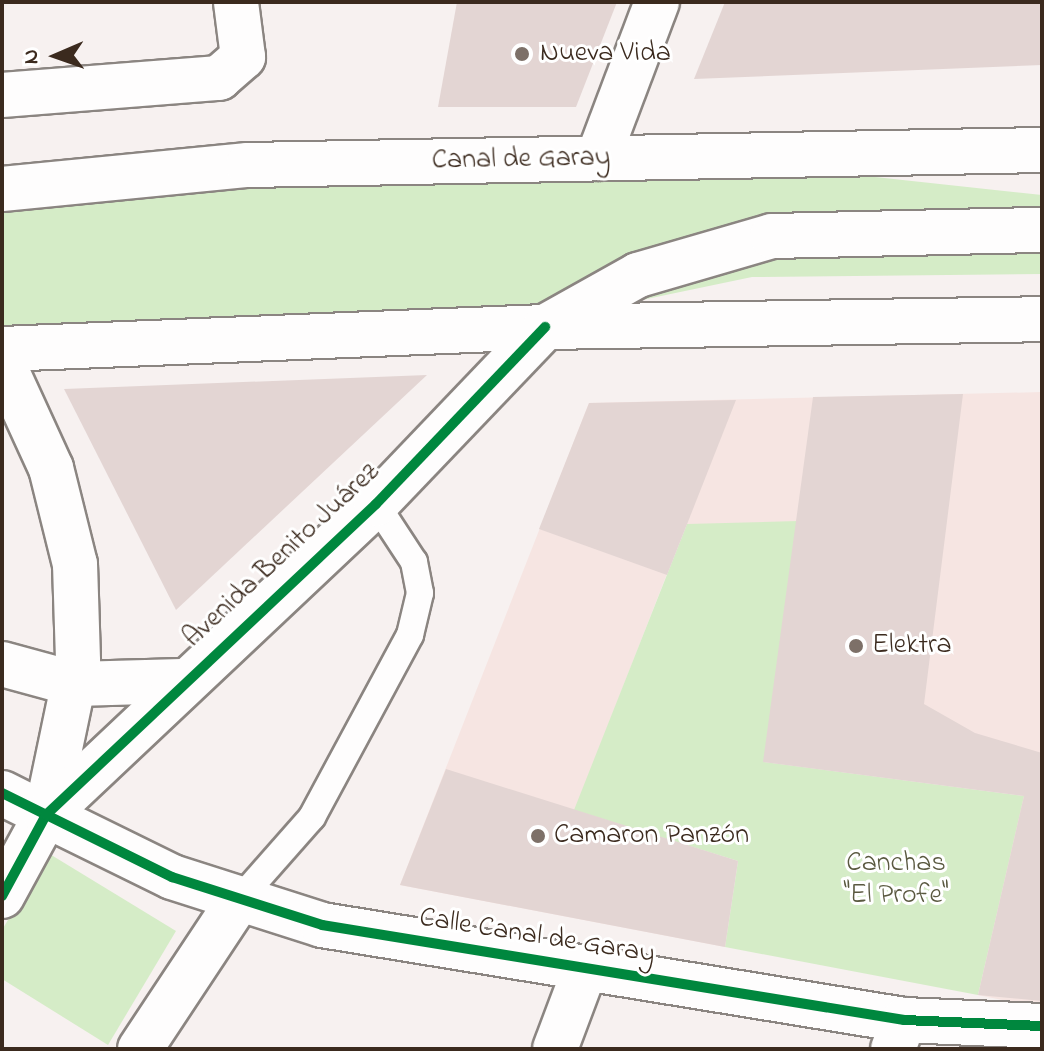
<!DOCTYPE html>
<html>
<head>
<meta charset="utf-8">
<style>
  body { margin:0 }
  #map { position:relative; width:1044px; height:1051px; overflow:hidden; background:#f7f1f0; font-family:"Indie Flower",sans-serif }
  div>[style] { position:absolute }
  .built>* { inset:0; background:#f6e5e2 }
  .green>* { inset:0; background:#d5ecc7 }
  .building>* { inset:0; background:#e3d5d3 }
  .roads { filter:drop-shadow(2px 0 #8b8581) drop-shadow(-2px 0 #8b8581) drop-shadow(0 2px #8b8581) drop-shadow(0 -2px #8b8581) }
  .service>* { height:26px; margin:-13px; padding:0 13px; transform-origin:13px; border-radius:13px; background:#fefdfd }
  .minor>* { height:44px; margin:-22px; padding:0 22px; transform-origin:22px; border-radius:22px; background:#fefdfd }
  .tertiary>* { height:44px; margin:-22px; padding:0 22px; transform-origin:22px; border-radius:22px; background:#fefdfd }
  .primary>* { height:44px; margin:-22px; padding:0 22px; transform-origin:22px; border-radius:22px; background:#fefdfd }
  .cycleway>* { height:10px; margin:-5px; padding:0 5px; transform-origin:5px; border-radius:5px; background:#00873e }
  .dots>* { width:22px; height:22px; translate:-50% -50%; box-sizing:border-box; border:4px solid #fff; border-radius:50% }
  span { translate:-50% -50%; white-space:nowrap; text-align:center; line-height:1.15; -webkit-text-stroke:6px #fff; paint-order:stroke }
  .poi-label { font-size:28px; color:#3b2a1e }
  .left { translate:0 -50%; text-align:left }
  .street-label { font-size:28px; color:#3b2a1e }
  .park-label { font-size:28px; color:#5a5940 }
  .frame { position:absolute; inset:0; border:4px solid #3b2a1e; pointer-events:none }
  .north { position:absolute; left:16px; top:16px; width:80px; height:80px; -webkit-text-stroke:6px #fff; paint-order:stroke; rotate:268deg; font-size:22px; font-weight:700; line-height:32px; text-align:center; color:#3b2a1e }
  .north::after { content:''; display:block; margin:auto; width:28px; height:36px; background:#3b2a1e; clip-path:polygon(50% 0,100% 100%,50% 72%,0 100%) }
</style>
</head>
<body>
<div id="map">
  <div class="built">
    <i style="clip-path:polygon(1042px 392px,1042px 1008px,978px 995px,1023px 796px,763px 762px,686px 525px,575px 810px,738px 861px,725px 947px,400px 885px,589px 403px)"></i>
  </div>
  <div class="green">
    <i style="clip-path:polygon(589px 146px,1042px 195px,1042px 274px,752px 277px,546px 320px,2px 339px,2px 198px)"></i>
    <i style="clip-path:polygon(798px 521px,764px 762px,1024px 796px,978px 995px,725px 947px,738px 861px,574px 810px,687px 524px)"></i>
    <i style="clip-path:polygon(48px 853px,176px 931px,108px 1045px,2px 979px,2px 930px)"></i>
  </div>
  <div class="building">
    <i style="clip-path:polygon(457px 2px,617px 2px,576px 107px,438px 107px)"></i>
    <i style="clip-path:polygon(725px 2px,1042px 2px,1042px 65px,694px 79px)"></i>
    <i style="clip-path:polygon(427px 375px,176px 610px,64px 389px)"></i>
    <i style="clip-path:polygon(963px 394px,924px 704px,975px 733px,1042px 753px,1042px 1001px,978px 995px,1024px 796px,763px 762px,813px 397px)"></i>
    <i style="clip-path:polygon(736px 400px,667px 575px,539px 529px,589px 403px)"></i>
    <i style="clip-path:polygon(446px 769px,738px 861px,725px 947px,400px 885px)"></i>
  </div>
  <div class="roads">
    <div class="service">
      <i style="left:238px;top:901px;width:112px;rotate:-48.6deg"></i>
      <i style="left:312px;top:817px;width:207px;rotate:-61.7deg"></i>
      <i style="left:410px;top:635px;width:43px;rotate:-76.6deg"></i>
      <i style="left:420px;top:593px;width:32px;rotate:-101deg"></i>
      <i style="left:414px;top:562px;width:69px;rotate:-123.2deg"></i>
    </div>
    <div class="minor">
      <i style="left:2px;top:95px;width:218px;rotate:-4.5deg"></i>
      <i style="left:219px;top:78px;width:32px;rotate:-41deg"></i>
      <i style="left:243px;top:57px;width:55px;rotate:-97.3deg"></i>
      <i style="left:2px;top:664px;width:76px;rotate:15.3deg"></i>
      <i style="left:75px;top:684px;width:107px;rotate:-1.6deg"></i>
      <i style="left:2px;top:793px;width:49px;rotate:26.6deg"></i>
      <i style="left:46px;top:815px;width:92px;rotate:118.5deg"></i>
      <i style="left:555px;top:1049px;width:85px;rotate:-69.4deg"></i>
      <i style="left:893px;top:1049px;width:31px;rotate:-69deg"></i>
    </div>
    <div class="tertiary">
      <i style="left:598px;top:158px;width:167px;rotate:-69.3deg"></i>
      <i style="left:2px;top:361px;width:118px;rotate:65.4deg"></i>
      <i style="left:51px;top:468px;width:99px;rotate:76deg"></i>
      <i style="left:75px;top:564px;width:98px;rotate:88.2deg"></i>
      <i style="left:78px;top:662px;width:156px;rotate:101.8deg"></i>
      <i style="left:46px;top:815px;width:140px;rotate:26.2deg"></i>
      <i style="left:172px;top:877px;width:157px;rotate:17.7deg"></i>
      <i style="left:322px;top:925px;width:590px;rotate:9.27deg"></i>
      <i style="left:904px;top:1020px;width:138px;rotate:2.5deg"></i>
      <i style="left:46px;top:815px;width:453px;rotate:-43.3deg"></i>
      <i style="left:376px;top:504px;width:245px;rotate:-46.3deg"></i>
      <i style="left:140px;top:1049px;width:178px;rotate:-56.5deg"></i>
    </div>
    <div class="primary">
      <i style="left:2px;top:189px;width:247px;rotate:-5.6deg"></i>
      <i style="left:248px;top:165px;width:794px;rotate:-1.08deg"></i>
      <i style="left:545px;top:327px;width:107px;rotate:-29.2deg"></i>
      <i style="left:638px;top:275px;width:140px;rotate:-16.2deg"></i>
      <i style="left:772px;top:236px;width:270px;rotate:-1.3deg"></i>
      <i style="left:2px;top:349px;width:543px;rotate:-2.32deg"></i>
      <i style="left:545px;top:327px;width:497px;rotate:-0.9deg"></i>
    </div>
  </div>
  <div class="cycleway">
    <i style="left:2px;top:793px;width:190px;rotate:26.3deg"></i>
    <i style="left:172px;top:877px;width:157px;rotate:17.7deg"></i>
    <i style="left:322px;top:925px;width:590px;rotate:9.27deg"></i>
    <i style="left:904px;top:1020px;width:138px;rotate:2.5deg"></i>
    <i style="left:2px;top:896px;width:92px;rotate:-61.5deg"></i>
    <i style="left:46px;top:815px;width:453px;rotate:-43.3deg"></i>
    <i style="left:376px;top:504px;width:245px;rotate:-46.3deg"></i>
  </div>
  <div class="dots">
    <i style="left:522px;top:54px;background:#7d7068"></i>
    <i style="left:856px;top:646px;background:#7d7068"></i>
    <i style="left:538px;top:836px;background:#7d7068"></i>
  </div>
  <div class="poi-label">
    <span class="left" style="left:540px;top:54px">Nueva Vida</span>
    <span class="left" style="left:872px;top:646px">Elektra</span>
    <span class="left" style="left:554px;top:836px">Camaron Panzón</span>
  </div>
  <div class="street-label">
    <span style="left:521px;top:160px;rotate:-1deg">Canal de Garay</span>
    <span style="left:282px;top:556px;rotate:-43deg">Avenida Benito Juárez</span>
    <span style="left:537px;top:937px;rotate:9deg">Calle Canal de Garay</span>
  </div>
  <div class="park-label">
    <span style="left:896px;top:880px">Canchas<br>"El Profe"</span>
  </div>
  <div class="frame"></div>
  <div class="north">N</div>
</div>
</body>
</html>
